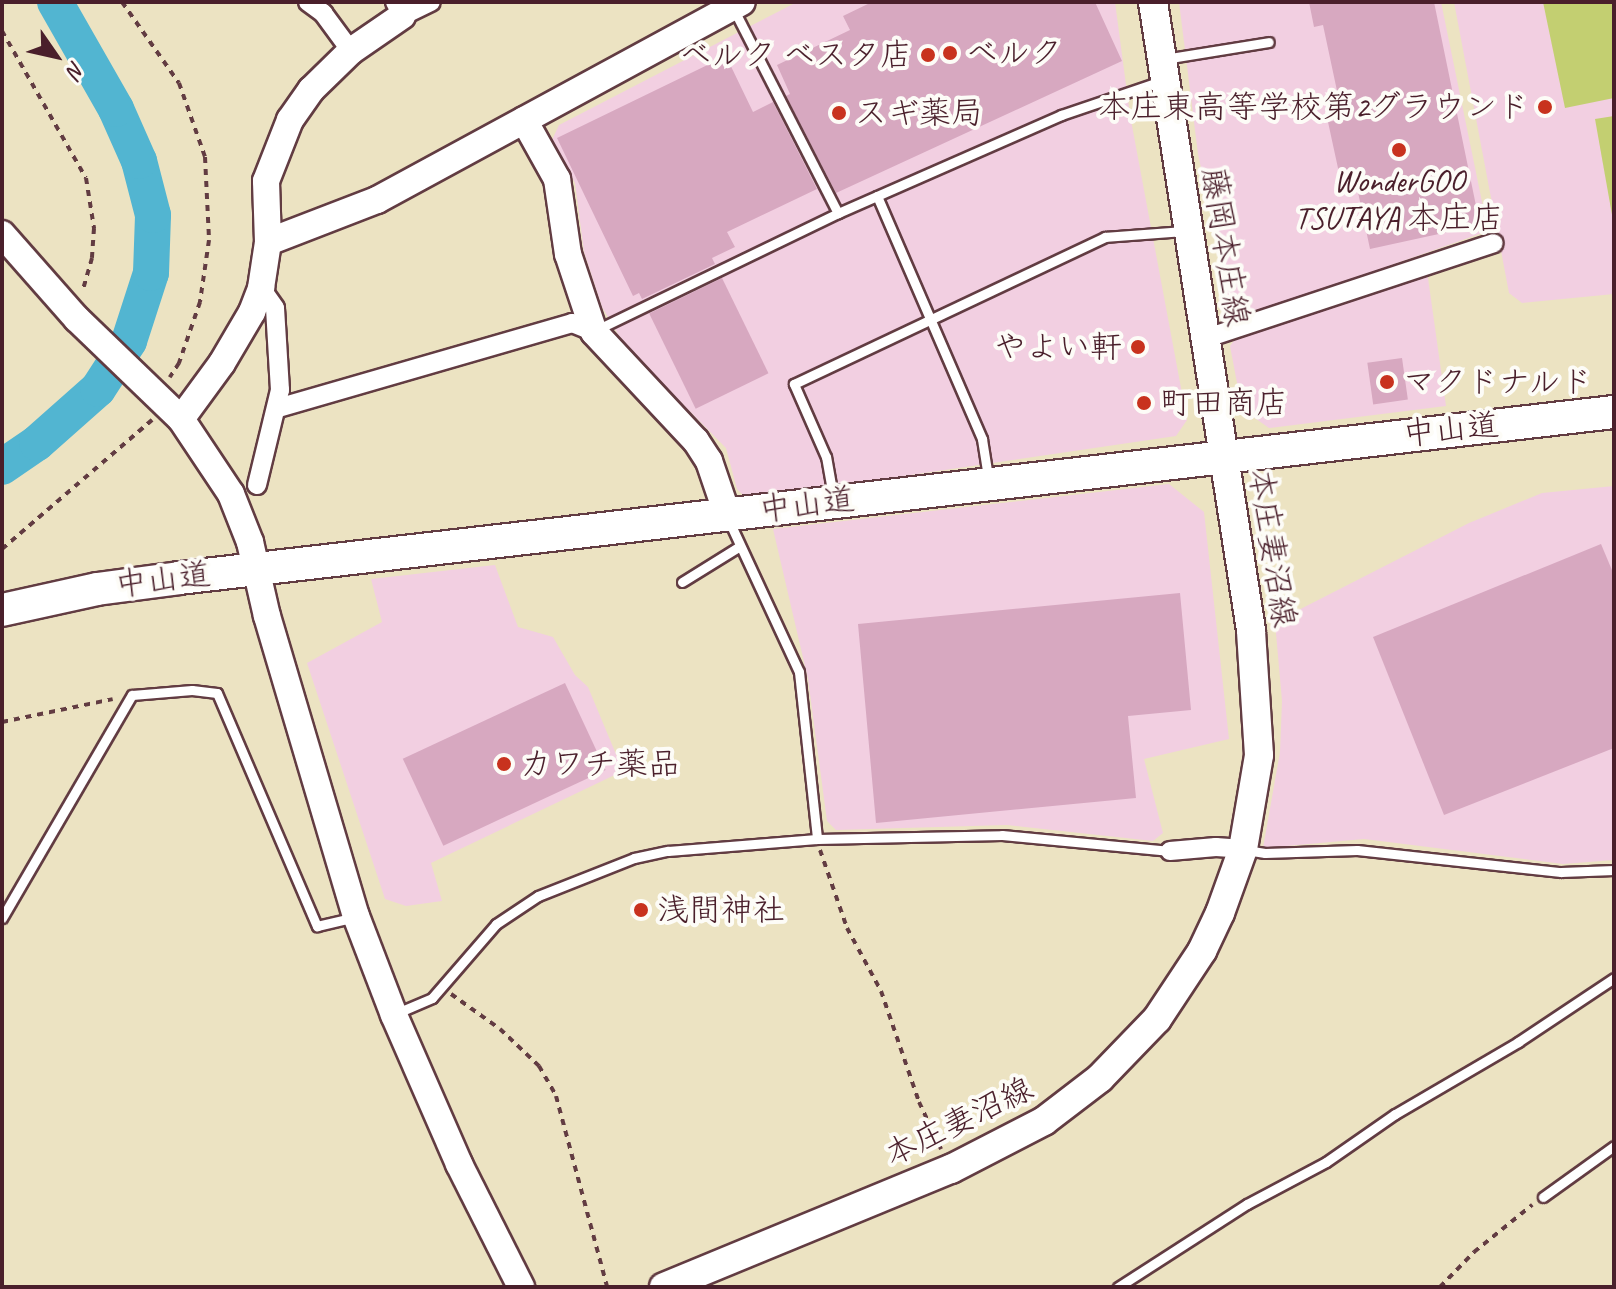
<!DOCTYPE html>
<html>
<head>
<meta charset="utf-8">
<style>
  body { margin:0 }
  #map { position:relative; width:1616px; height:1289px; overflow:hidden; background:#ece3c2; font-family:Caveat,"Klee One",sans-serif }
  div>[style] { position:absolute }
  .built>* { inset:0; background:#f2cfe1 }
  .green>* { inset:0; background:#c3cf71 }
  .river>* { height:36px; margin:-18px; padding:0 18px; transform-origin:18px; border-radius:18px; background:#52b5d1 }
  .building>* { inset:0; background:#d7a8c0; transform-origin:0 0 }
  .path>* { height:4px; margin-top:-2px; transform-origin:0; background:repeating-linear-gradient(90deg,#623c42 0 6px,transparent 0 12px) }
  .roads { filter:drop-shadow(2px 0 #623c42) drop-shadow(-2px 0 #623c42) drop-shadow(0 2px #623c42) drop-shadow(0 -2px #623c42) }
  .lane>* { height:9px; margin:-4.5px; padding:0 4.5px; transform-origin:4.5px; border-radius:4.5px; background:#fff }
  .street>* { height:18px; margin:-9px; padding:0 9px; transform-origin:9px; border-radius:9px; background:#fff }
  .secondary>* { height:26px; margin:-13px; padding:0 13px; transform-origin:13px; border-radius:13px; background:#fff }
  .primary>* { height:28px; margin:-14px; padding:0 14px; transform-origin:14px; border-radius:14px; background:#fff }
  .highway>* { height:32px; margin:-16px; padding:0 16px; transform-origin:16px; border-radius:16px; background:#fff }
  .dots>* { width:22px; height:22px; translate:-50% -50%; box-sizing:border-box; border:4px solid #fdfcf7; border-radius:50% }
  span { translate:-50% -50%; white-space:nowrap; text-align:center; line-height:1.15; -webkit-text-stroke:8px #fdfcf7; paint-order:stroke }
  .poi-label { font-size:32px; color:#4a1f2b }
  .left { translate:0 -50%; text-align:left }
  .right { translate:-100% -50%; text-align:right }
  .street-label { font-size:32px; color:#4a1f2b }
  .frame { position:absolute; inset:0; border:4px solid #4a1f2b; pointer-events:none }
  .north { position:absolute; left:16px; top:16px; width:80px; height:80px; -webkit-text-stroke:6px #fdfcf7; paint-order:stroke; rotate:124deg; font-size:22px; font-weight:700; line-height:32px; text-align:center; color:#4a1f2b }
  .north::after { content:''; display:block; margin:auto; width:28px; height:36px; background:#4a1f2b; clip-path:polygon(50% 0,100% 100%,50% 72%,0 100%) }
</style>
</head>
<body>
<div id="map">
  <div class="built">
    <i style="clip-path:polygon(797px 2px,1115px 2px,1130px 115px,1187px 420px,1176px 436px,747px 499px,737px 489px,726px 448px,648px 369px,619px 336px,602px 307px,584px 252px,575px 183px,552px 140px,559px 125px)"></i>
    <i style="clip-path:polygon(1179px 2px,1441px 2px,1488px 231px,1233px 321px,1227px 314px,1217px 242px,1198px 154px)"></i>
    <i style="clip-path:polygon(1454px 2px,1614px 2px,1614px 294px,1522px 303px,1509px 293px)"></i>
    <i style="clip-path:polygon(1427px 271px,1446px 406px,1269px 428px,1242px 409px,1230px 346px,1238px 335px)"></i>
    <i style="clip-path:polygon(1169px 484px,1204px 512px,1229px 739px,1144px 759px,1163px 833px,1153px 841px,1007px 825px,836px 830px,827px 821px,808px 679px,773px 529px)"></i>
    <i style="clip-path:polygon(1614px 486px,1614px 860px,1563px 864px,1364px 839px,1263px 848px,1280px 752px,1282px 701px,1275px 622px,1469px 523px,1542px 493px)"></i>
    <i style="clip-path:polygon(495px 565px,518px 627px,553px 637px,575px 675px,588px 687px,623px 771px,431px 863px,442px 901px,406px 906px,385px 899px,307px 663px,382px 622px,371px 579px)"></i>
  </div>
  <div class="green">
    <i style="clip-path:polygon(1543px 2px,1614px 2px,1614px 98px,1565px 108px)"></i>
    <i style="clip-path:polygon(1614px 116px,1614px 226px,1595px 119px)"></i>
  </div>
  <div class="river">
    <i style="left:2px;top:467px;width:42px;rotate:-34.4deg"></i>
    <i style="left:37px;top:443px;width:81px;rotate:-41.5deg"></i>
    <i style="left:98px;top:389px;width:57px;rotate:-57.1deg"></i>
    <i style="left:129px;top:341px;width:71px;rotate:-72.1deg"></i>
    <i style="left:151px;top:273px;width:58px;rotate:-88deg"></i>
    <i style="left:153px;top:215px;width:56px;rotate:-104.5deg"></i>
    <i style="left:139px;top:161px;width:57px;rotate:-113.9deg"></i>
    <i style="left:116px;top:109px;width:123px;rotate:-119.7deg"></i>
  </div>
  <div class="building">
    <i style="clip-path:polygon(872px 2px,1095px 2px,1122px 61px,836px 193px,786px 96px,790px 94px,777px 65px,850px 30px,843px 16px)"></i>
    <i style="clip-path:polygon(1309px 2px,1434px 2px,1480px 225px,1370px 249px,1355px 178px,1341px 182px,1328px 122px,1343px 119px,1323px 25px,1314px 27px)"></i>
    <i style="clip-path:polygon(726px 56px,753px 112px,773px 102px,817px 189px,727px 232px,735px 247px,712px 258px,715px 264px,642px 299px,639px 293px,633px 296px,557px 138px)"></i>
    <i style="left:722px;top:278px;width:106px;height:81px;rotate:64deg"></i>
    <i style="left:1402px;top:358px;width:42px;height:35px;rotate:82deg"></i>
    <i style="clip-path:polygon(1601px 544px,1614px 575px,1614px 748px,1444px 815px,1373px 637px)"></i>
    <i style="clip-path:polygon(1180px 593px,1191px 710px,1128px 716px,1136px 798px,876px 823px,858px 624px)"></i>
    <i style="left:565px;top:683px;width:96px;height:179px;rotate:65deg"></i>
  </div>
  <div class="path">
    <i style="left:122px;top:2px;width:99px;rotate:54.9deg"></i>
    <i style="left:179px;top:83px;width:78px;rotate:70.6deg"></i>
    <i style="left:205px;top:157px;width:83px;rotate:87.2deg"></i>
    <i style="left:209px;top:240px;width:63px;rotate:98.3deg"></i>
    <i style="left:200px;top:302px;width:65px;rotate:109deg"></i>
    <i style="left:179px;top:363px;width:17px;rotate:123deg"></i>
    <i style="left:2px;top:31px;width:169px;rotate:60.3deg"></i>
    <i style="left:86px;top:178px;width:51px;rotate:80.9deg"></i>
    <i style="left:94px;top:228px;width:30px;rotate:94deg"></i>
    <i style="left:92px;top:258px;width:35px;rotate:106deg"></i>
    <i style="left:2px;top:549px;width:198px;rotate:-40.7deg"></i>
    <i style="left:2px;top:722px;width:113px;rotate:-11.7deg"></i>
    <i style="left:820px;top:850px;width:83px;rotate:70.9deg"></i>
    <i style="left:847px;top:928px;width:72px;rotate:61.6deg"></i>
    <i style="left:881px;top:991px;width:117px;rotate:71.1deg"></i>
    <i style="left:919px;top:1102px;width:52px;rotate:64.9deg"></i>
    <i style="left:451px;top:994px;width:60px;rotate:35.5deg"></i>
    <i style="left:500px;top:1029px;width:54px;rotate:43.5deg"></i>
    <i style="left:539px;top:1066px;width:34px;rotate:60deg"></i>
    <i style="left:556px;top:1096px;width:198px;rotate:75deg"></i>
    <i style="left:1440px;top:1287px;width:49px;rotate:-45.8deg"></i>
    <i style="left:1474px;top:1252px;width:75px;rotate:-39deg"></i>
  </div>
  <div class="roads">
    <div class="lane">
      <i style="left:734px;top:10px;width:228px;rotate:62.9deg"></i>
      <i style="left:1164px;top:59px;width:106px;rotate:-9.2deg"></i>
      <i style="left:877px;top:196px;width:265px;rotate:66.6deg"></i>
      <i style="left:982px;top:439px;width:39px;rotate:81deg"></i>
      <i style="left:596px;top:330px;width:269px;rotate:-25.8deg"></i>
      <i style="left:838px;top:213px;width:244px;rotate:-23.7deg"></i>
      <i style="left:1061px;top:115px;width:106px;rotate:-18.8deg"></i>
      <i style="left:833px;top:496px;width:40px;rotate:-100deg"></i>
      <i style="left:826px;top:457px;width:80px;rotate:-113.7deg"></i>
      <i style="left:794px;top:384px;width:344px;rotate:-25.3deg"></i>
      <i style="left:1105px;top:237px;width:78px;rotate:-4.4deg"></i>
      <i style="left:729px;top:521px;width:166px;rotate:65.1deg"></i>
      <i style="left:799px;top:672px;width:168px;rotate:83.8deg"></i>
      <i style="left:682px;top:582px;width:68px;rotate:-31.8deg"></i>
      <i style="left:1246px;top:850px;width:19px;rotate:9deg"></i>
      <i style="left:1265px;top:853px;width:92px;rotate:-1.9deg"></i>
      <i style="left:1357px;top:850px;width:205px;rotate:6.2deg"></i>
      <i style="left:1561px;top:872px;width:53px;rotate:-2.2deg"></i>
      <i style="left:2px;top:918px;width:258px;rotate:-59.8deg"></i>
      <i style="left:132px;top:695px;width:60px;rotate:-4.8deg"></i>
      <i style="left:192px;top:690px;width:25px;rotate:7deg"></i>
      <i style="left:217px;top:693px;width:254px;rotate:66.8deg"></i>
      <i style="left:317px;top:926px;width:39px;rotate:-13deg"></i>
      <i style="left:397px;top:1013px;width:38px;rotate:-23deg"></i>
      <i style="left:432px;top:998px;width:98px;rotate:-49.1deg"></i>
      <i style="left:496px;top:924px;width:50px;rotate:-33.7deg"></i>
      <i style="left:538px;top:896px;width:103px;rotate:-21.6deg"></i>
      <i style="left:634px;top:858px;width:35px;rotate:-12deg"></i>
      <i style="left:668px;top:851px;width:149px;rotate:-4.6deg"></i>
      <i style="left:817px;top:839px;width:185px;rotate:-1.2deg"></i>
      <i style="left:1002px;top:835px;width:169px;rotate:5.4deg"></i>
      <i style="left:1543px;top:1197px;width:87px;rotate:-35.7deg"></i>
      <i style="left:1118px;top:1287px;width:153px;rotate:-32.8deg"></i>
      <i style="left:1247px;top:1204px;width:89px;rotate:-28deg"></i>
      <i style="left:1326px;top:1162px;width:84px;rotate:-34.8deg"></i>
      <i style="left:1395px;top:1114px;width:143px;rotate:-30.3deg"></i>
      <i style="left:1518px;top:1042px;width:115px;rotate:-33.7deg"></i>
    </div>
    <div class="street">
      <i style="left:308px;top:2px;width:19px;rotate:36deg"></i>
      <i style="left:323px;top:13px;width:47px;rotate:53.6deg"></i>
      <i style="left:395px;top:2px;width:16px;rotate:63deg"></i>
      <i style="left:402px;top:16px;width:32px;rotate:-26deg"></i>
      <i style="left:1204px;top:339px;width:305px;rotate:-18.3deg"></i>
      <i style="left:278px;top:408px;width:306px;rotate:-16.1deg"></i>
      <i style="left:572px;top:323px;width:24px;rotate:22deg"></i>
      <i style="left:257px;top:485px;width:98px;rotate:-76.4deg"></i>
      <i style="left:280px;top:390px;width:82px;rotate:-93.5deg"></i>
      <i style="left:275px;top:308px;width:24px;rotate:-125deg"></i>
      <i style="left:1170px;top:851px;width:46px;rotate:-5deg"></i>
      <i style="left:1216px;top:847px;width:27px;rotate:4deg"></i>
    </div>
    <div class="secondary">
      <i style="left:524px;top:120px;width:68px;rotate:60.8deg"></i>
      <i style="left:557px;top:179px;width:76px;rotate:81.7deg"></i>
      <i style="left:568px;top:254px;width:82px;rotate:71.6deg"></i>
      <i style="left:594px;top:332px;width:149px;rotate:46.9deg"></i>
      <i style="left:696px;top:441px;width:24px;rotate:57deg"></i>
      <i style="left:709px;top:461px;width:56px;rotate:71.2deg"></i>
      <i style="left:2px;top:234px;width:113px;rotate:48.6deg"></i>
      <i style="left:77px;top:319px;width:144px;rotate:43.9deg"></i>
      <i style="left:181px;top:419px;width:90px;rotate:56.3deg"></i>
      <i style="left:231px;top:494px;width:52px;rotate:68.4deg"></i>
      <i style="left:250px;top:542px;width:76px;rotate:77.1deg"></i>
      <i style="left:267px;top:616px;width:313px;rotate:73.5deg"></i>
      <i style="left:356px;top:916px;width:106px;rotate:69deg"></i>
      <i style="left:394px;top:1015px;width:163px;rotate:66.4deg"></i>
      <i style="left:459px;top:1164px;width:138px;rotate:63.2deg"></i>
      <i style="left:268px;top:242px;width:117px;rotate:-21.1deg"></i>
      <i style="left:377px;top:200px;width:415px;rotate:-28.5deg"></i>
      <i style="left:181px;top:419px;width:69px;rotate:-53.8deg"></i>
      <i style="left:222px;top:363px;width:59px;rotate:-59.5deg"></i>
      <i style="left:252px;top:312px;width:26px;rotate:-69deg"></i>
      <i style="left:261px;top:288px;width:47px;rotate:-81.3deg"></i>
      <i style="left:268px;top:242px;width:61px;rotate:-91.9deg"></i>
      <i style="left:266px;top:181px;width:66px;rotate:-68.5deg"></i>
      <i style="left:290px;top:120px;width:37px;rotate:-55deg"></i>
      <i style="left:311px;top:90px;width:56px;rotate:-44.3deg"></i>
      <i style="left:351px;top:51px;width:62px;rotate:-34.5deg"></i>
    </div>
    <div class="primary">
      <i style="left:664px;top:1287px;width:310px;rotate:-22.4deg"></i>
      <i style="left:951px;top:1169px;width:105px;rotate:-27.3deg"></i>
      <i style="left:1044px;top:1121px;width:71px;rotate:-37.5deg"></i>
      <i style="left:1100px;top:1078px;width:82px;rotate:-46deg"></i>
      <i style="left:1157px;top:1019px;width:82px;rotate:-56.5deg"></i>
      <i style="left:1202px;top:951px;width:42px;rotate:-64.7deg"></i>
      <i style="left:1220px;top:913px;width:68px;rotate:-70.2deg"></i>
      <i style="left:1243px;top:849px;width:95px;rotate:-80.3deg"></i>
      <i style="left:1259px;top:755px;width:125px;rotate:-93.7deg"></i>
      <i style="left:1251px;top:630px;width:636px;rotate:-98.87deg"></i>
    </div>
    <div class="highway">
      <i style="left:2px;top:610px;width:97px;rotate:-12.5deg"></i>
      <i style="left:97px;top:589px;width:83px;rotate:-7.6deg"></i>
      <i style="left:179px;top:578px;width:1445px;rotate:-6.6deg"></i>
    </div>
  </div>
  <div class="dots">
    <i style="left:950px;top:53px;background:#c8321e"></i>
    <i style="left:928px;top:55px;background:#c8321e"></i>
    <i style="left:1545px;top:107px;background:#c8321e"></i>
    <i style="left:839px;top:113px;background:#c8321e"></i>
    <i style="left:1399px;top:150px;background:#c8321e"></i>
    <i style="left:1138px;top:347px;background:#c8321e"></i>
    <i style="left:1387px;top:382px;background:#c8321e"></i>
    <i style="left:1144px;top:403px;background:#c8321e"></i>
    <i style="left:504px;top:764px;background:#c8321e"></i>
    <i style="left:641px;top:910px;background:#c8321e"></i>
  </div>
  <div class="poi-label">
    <span class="left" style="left:966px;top:53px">ベルク</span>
    <span class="right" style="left:912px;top:55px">ベルク ベスタ店</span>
    <span class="right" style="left:1529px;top:107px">本庄東高等学校第2グラウンド</span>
    <span class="left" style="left:855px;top:113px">スギ薬局</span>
    <span style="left:1399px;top:200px">WonderGOO<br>TSUTAYA 本庄店</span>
    <span class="right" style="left:1122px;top:347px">やよい軒</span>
    <span class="left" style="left:1403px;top:382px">マクドナルド</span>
    <span class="left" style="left:1160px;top:403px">町田商店</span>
    <span class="left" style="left:520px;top:764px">カワチ薬品</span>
    <span class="left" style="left:657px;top:910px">浅間神社</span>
  </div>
  <div class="street-label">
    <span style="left:1225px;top:247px;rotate:81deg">藤岡本庄線</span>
    <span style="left:1451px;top:430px;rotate:-6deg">中山道</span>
    <span style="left:807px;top:505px;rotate:-7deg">中山道</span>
    <span style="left:1272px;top:548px;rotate:81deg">本庄妻沼線</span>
    <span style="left:163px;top:580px;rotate:-7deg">中山道</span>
    <span style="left:959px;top:1122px;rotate:-26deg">本庄妻沼線</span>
  </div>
  <div class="frame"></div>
  <div class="north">N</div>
</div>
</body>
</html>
